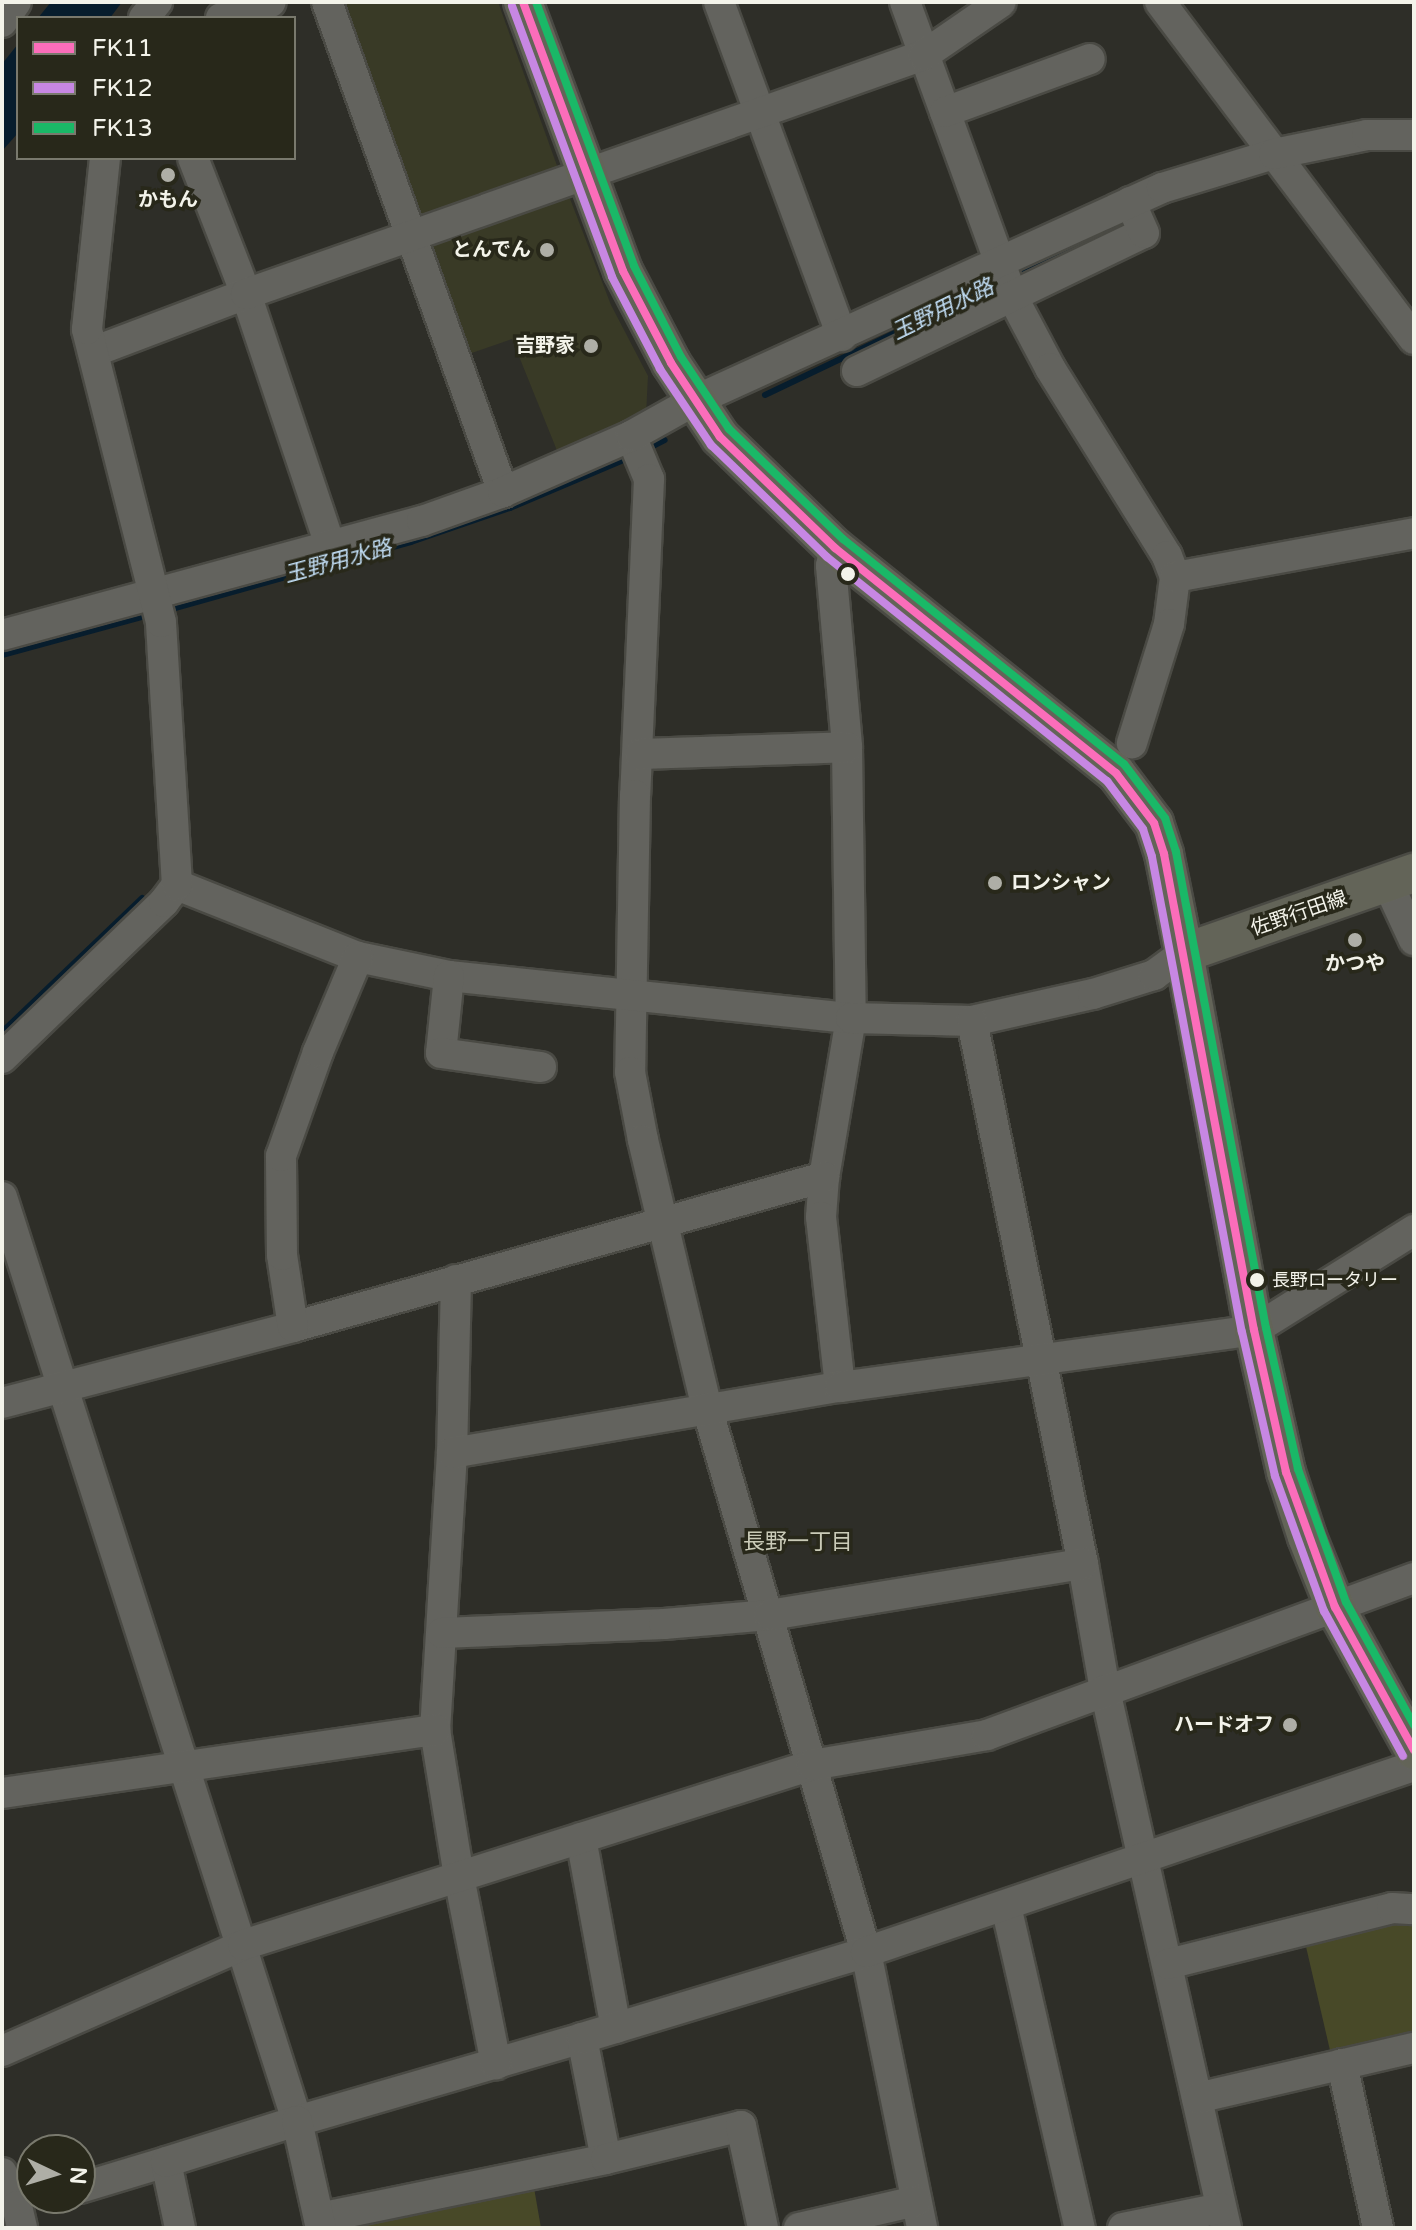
<!DOCTYPE html>
<html>
<head>
<meta charset="utf-8">
<style>
  body { margin:0 }
  #map { position:relative; width:1416px; height:2230px; overflow:hidden; background:#2e2e28; font-family:"Varela Round","Noto Sans JP",sans-serif }
  div>[style] { position:absolute }
  .built>* { inset:0; background:#393a26 }
  .green>* { inset:0; background:#484928 }
  .water>* { inset:0; background:#071d2d }
  .stream>* { height:6px; margin:-3px; padding:0 3px; transform-origin:3px; border-radius:3px; background:#071d2d }
  .roads { filter:drop-shadow(2px 0 #4a4a44) drop-shadow(-2px 0 #4a4a44) drop-shadow(0 2px #4a4a44) drop-shadow(0 -2px #4a4a44) }
  .minor>* { height:30px; margin:-15px; padding:0 15px; transform-origin:15px; border-radius:15px; background:#63635e }
  .major>* { height:38px; margin:-19px; padding:0 19px; transform-origin:19px; border-radius:19px; background:#636458 }
  .bus-1>* { height:8px; margin:-4px; padding:0 4px; transform-origin:4px; border-radius:4px; background:#fb6dba }
  .bus-2>* { height:8px; margin:-4px; padding:0 4px; transform-origin:4px; border-radius:4px; background:#c787e3 }
  .bus-3>* { height:8px; margin:-4px; padding:0 4px; transform-origin:4px; border-radius:4px; background:#1ab867 }
  .dots>* { width:22px; height:22px; translate:-50% -50%; box-sizing:border-box; border:4px solid #28281a; border-radius:50% }
  span { translate:-50% -50%; white-space:nowrap; text-align:center; line-height:1.15; -webkit-text-stroke:7px #28281a; paint-order:stroke }
  .bus-label { font-size:18px; color:#f3f3ea }
  .left { translate:0 -50%; text-align:left }
  .poi-label { font-size:20px; color:#f3f3ea; font-weight:700 }
  .right { translate:-100% -50%; text-align:right }
  .street-label { font-size:20px; color:#f3f3ea }
  .water-label { font-size:22px; color:#c1ddf4; font-style:italic }
  .neighbourhood-label { font-size:22px; color:#cacbb8 }
  .frame { position:absolute; inset:0; border:4px solid #f3f3ea; pointer-events:none }
  .legend { position:absolute; left:16px; top:16px; width:280px; height:144px; box-sizing:border-box; background:#28281a; border:2px solid #79796d; margin:0; padding:10px 14px; list-style:none; font-size:24px; color:#f3f3ea }
  .legend li { display:flex; align-items:center; gap:16px; height:40px }
  .legend b { width:40px; border:2px solid #79796d }
  .north { position:absolute; left:16px; top:2134px; width:80px; height:80px; box-sizing:border-box; background:#28281a; border:2px solid #79796d; border-radius:50%; rotate:94deg; font-size:22px; font-weight:700; line-height:32px; text-align:center; color:#f3f3ea }
  .north::after { content:''; display:block; margin:auto; width:28px; height:36px; background:#aeaea6; clip-path:polygon(50% 0,100% 100%,50% 72%,0 100%) }
</style>
</head>
<body>
<div id="map">
  <div class="built">
    <i style="clip-path:polygon(338px 2px,498px 2px,560px 174px,422px 223px)"></i>
    <i style="clip-path:polygon(567px 191px,611px 305px,648px 376px,646px 415px,558px 453px,512px 339px,466px 355px,424px 242px)"></i>
  </div>
  <div class="green">
    <i style="clip-path:polygon(1414px 1918px,1414px 2039px,1332px 2059px,1304px 1938px)"></i>
    <i style="clip-path:polygon(533px 2182px,541px 2228px,332px 2228px)"></i>
  </div>
  <div class="water">
    <i style="clip-path:polygon(51px 2px,122px 2px,110px 18px,38px 18px)"></i>
    <i style="clip-path:polygon(18px 44px,18px 133px,2px 151px,2px 64px)"></i>
  </div>
  <div class="stream">
    <i style="left:1014px;top:277px;width:120px;rotate:-26.1deg"></i>
    <i style="left:765px;top:395px;width:260px;rotate:-25.5deg"></i>
    <i style="left:645px;top:450px;width:22px;rotate:-27deg"></i>
    <i style="left:168px;top:610px;width:252px;rotate:-15.6deg"></i>
    <i style="left:411px;top:542px;width:105px;rotate:-19deg"></i>
    <i style="left:510px;top:508px;width:131px;rotate:-22.9deg"></i>
    <i style="left:2px;top:655px;width:152px;rotate:-15.2deg"></i>
    <i style="left:2px;top:1032px;width:194px;rotate:-43.7deg"></i>
  </div>
  <div class="roads">
    <div class="minor">
      <i style="left:327px;top:2px;width:521px;rotate:70.24deg"></i>
      <i style="left:719px;top:2px;width:356px;rotate:69.8deg"></i>
      <i style="left:905px;top:2px;width:315px;rotate:70deg"></i>
      <i style="left:1013px;top:298px;width:79px;rotate:62.1deg"></i>
      <i style="left:1050px;top:368px;width:221px;rotate:58.1deg"></i>
      <i style="left:1167px;top:556px;width:22px;rotate:69deg"></i>
      <i style="left:1175px;top:577px;width:47px;rotate:97.3deg"></i>
      <i style="left:1169px;top:624px;width:125px;rotate:107.3deg"></i>
      <i style="left:1160px;top:2px;width:422px;rotate:53deg"></i>
      <i style="left:144px;top:18px;width:21px;rotate:-51deg"></i>
      <i style="left:221px;top:18px;width:52px;rotate:-17.7deg"></i>
      <i style="left:2px;top:22px;width:24px;rotate:-55deg"></i>
      <i style="left:945px;top:112px;width:154px;rotate:-20.1deg"></i>
      <i style="left:193px;top:158px;width:146px;rotate:68.7deg"></i>
      <i style="left:246px;top:294px;width:265px;rotate:71.5deg"></i>
      <i style="left:93px;top:352px;width:164px;rotate:-20.8deg"></i>
      <i style="left:246px;top:294px;width:719px;rotate:-19.42deg"></i>
      <i style="left:924px;top:55px;width:93px;rotate:-34.5deg"></i>
      <i style="left:857px;top:371px;width:318px;rotate:-25.7deg"></i>
      <i style="left:1144px;top:233px;width:34px;rotate:-114deg"></i>
      <i style="left:631px;top:436px;width:47px;rotate:67.3deg"></i>
      <i style="left:649px;top:479px;width:316px;rotate:92.5deg"></i>
      <i style="left:635px;top:795px;width:277px;rotate:91deg"></i>
      <i style="left:630px;top:1072px;width:69px;rotate:79.2deg"></i>
      <i style="left:643px;top:1140px;width:276px;rotate:76.6deg"></i>
      <i style="left:707px;top:1408px;width:567px;rotate:73.71deg"></i>
      <i style="left:866px;top:1952px;width:282px;rotate:78.5deg"></i>
      <i style="left:835px;top:548px;width:18px;rotate:103deg"></i>
      <i style="left:831px;top:566px;width:182px;rotate:84.9deg"></i>
      <i style="left:847px;top:747px;width:271px;rotate:89.2deg"></i>
      <i style="left:851px;top:1018px;width:161px;rotate:99.6deg"></i>
      <i style="left:824px;top:1177px;width:40px;rotate:94.3deg"></i>
      <i style="left:821px;top:1217px;width:171px;rotate:83.6deg"></i>
      <i style="left:1175px;top:577px;width:243px;rotate:-10.4deg"></i>
      <i style="left:2px;top:635px;width:435px;rotate:-15.2deg"></i>
      <i style="left:422px;top:521px;width:86px;rotate:-19.7deg"></i>
      <i style="left:503px;top:492px;width:140px;rotate:-23.6deg"></i>
      <i style="left:631px;top:436px;width:72px;rotate:-29.1deg"></i>
      <i style="left:694px;top:401px;width:514px;rotate:-24.47deg"></i>
      <i style="left:1162px;top:188px;width:117px;rotate:-16.9deg"></i>
      <i style="left:1274px;top:154px;width:95px;rotate:-11.5deg"></i>
      <i style="left:1367px;top:135px;width:47px"></i>
      <i style="left:640px;top:754px;width:207px;rotate:-1.9deg"></i>
      <i style="left:1388px;top:884px;width:62px;rotate:65.1deg"></i>
      <i style="left:177px;top:885px;width:195px;rotate:21.7deg"></i>
      <i style="left:358px;top:957px;width:93px;rotate:11.8deg"></i>
      <i style="left:449px;top:976px;width:404px;rotate:6deg"></i>
      <i style="left:851px;top:1018px;width:121px;rotate:1.4deg"></i>
      <i style="left:972px;top:1021px;width:124px;rotate:-12.6deg"></i>
      <i style="left:1093px;top:994px;width:64px;rotate:-17.3deg"></i>
      <i style="left:1154px;top:975px;width:37px;rotate:-36deg"></i>
      <i style="left:449px;top:976px;width:77px;rotate:95.9deg"></i>
      <i style="left:441px;top:1053px;width:101px;rotate:8deg"></i>
      <i style="left:972px;top:1021px;width:554px;rotate:78.45deg"></i>
      <i style="left:1083px;top:1564px;width:128px;rotate:80.1deg"></i>
      <i style="left:1105px;top:1690px;width:551px;rotate:77.32deg"></i>
      <i style="left:2px;top:1058px;width:225px;rotate:-43.9deg"></i>
      <i style="left:164px;top:902px;width:21px;rotate:-53deg"></i>
      <i style="left:177px;top:885px;width:263px;rotate:-93.5deg"></i>
      <i style="left:161px;top:622px;width:302px;rotate:-104.2deg"></i>
      <i style="left:87px;top:329px;width:172px;rotate:-84deg"></i>
      <i style="left:2px;top:1197px;width:970px;rotate:72.29deg"></i>
      <i style="left:297px;top:2121px;width:297px;rotate:-16.2deg"></i>
      <i style="left:582px;top:2038px;width:123px;rotate:78.8deg"></i>
      <i style="left:456px;top:1280px;width:173px;rotate:91.3deg"></i>
      <i style="left:452px;top:1453px;width:278px;rotate:93.5deg"></i>
      <i style="left:435px;top:1730px;width:149px;rotate:80.7deg"></i>
      <i style="left:459px;top:1877px;width:191px;rotate:78.8deg"></i>
      <i style="left:293px;top:1327px;width:552px;rotate:-15.77deg"></i>
      <i style="left:2px;top:1403px;width:301px;rotate:-14.6deg"></i>
      <i style="left:293px;top:1327px;width:73px;rotate:-98.7deg"></i>
      <i style="left:282px;top:1255px;width:99px;rotate:-90.6deg"></i>
      <i style="left:281px;top:1156px;width:110px;rotate:-70.4deg"></i>
      <i style="left:318px;top:1052px;width:103px;rotate:-67.2deg"></i>
      <i style="left:452px;top:1453px;width:394px;rotate:-9.7deg"></i>
      <i style="left:840px;top:1387px;width:418px;rotate:-7.8deg"></i>
      <i style="left:1254px;top:1330px;width:189px;rotate:-32deg"></i>
      <i style="left:442px;top:1633px;width:222px;rotate:-2.3deg"></i>
      <i style="left:664px;top:1624px;width:106px;rotate:-4.9deg"></i>
      <i style="left:770px;top:1615px;width:317px;rotate:-9.3deg"></i>
      <i style="left:2px;top:1793px;width:438px;rotate:-8.3deg"></i>
      <i style="left:581px;top:1838px;width:193px;rotate:79.6deg"></i>
      <i style="left:1006px;top:1906px;width:330px;rotate:77.1deg"></i>
      <i style="left:1168px;top:1964px;width:231px;rotate:-14deg"></i>
      <i style="left:1392px;top:1908px;width:22px;rotate:3deg"></i>
      <i style="left:582px;top:2038px;width:297px;rotate:-16.8deg"></i>
      <i style="left:866px;top:1952px;width:579px;rotate:-18.75deg"></i>
      <i style="left:2px;top:2051px;width:263px;rotate:-23.7deg"></i>
      <i style="left:243px;top:1945px;width:597px;rotate:-17.55deg"></i>
      <i style="left:812px;top:1765px;width:178px;rotate:-9.7deg"></i>
      <i style="left:987px;top:1735px;width:455px;rotate:-20.2deg"></i>
      <i style="left:1342px;top:2064px;width:168px;rotate:77.6deg"></i>
      <i style="left:1197px;top:2098px;width:223px;rotate:-13deg"></i>
      <i style="left:2px;top:2173px;width:36px;rotate:66deg"></i>
      <i style="left:17px;top:2206px;width:23px;rotate:77deg"></i>
      <i style="left:80px;top:2188px;width:90px;rotate:-16.8deg"></i>
      <i style="left:319px;top:2218px;width:293px;rotate:-11.6deg"></i>
      <i style="left:606px;top:2159px;width:139px;rotate:-13.7deg"></i>
      <i style="left:741px;top:2126px;width:104px;rotate:77.8deg"></i>
      <i style="left:180px;top:2228px;width:67px;rotate:-102deg"></i>
      <i style="left:166px;top:2162px;width:137px;rotate:-17.4deg"></i>
      <i style="left:297px;top:2121px;width:110px;rotate:77.4deg"></i>
      <i style="left:799px;top:2228px;width:120px;rotate:-13deg"></i>
      <i style="left:1123px;top:2228px;width:100px;rotate:-11.5deg"></i>
    </div>
    <div class="major">
      <i style="left:523px;top:2px;width:287px;rotate:69.6deg"></i>
      <i style="left:623px;top:271px;width:104px;rotate:62.4deg"></i>
      <i style="left:671px;top:363px;width:89px;rotate:56.5deg"></i>
      <i style="left:720px;top:437px;width:160px;rotate:44deg"></i>
      <i style="left:835px;top:548px;width:360px;rotate:38.7deg"></i>
      <i style="left:1116px;top:773px;width:63px;rotate:52.8deg"></i>
      <i style="left:1154px;top:823px;width:33px;rotate:72deg"></i>
      <i style="left:1164px;top:854px;width:101px;rotate:78.6deg"></i>
      <i style="left:1184px;top:953px;width:383px;rotate:79.5deg"></i>
      <i style="left:1254px;top:1330px;width:146px;rotate:77.3deg"></i>
      <i style="left:1286px;top:1472px;width:68px;rotate:72.1deg"></i>
      <i style="left:1307px;top:1537px;width:75px;rotate:68.2deg"></i>
      <i style="left:1335px;top:1607px;width:163px;rotate:61.1deg"></i>
      <i style="left:1184px;top:953px;width:244px;rotate:-19.2deg"></i>
    </div>
  </div>
  <div class="bus-1">
    <i style="left:523px;top:2px;width:287px;rotate:69.6deg"></i>
    <i style="left:623px;top:271px;width:104px;rotate:62.4deg"></i>
    <i style="left:671px;top:363px;width:89px;rotate:56.5deg"></i>
    <i style="left:720px;top:437px;width:160px;rotate:44deg"></i>
    <i style="left:835px;top:548px;width:360px;rotate:38.7deg"></i>
    <i style="left:1116px;top:773px;width:63px;rotate:52.8deg"></i>
    <i style="left:1154px;top:823px;width:33px;rotate:72deg"></i>
    <i style="left:1164px;top:854px;width:484px;rotate:79.3deg"></i>
    <i style="left:1254px;top:1330px;width:146px;rotate:77.3deg"></i>
    <i style="left:1286px;top:1472px;width:144px;rotate:70.1deg"></i>
    <i style="left:1335px;top:1607px;width:163px;rotate:61.1deg"></i>
  </div>
  <div class="bus-2">
    <i style="left:512px;top:6px;width:289px;rotate:69.7deg"></i>
    <i style="left:612px;top:277px;width:104px;rotate:62.4deg"></i>
    <i style="left:660px;top:369px;width:92px;rotate:56.1deg"></i>
    <i style="left:711px;top:445px;width:161px;rotate:44deg"></i>
    <i style="left:827px;top:557px;width:359px;rotate:38.7deg"></i>
    <i style="left:1107px;top:781px;width:60px;rotate:53.1deg"></i>
    <i style="left:1143px;top:829px;width:29px;rotate:72deg"></i>
    <i style="left:1152px;top:857px;width:483px;rotate:79.3deg"></i>
    <i style="left:1242px;top:1332px;width:148px;rotate:77.1deg"></i>
    <i style="left:1275px;top:1476px;width:144px;rotate:70.1deg"></i>
    <i style="left:1324px;top:1611px;width:165px;rotate:61.4deg"></i>
  </div>
  <div class="bus-3">
    <i style="left:536px;top:2px;width:282px;rotate:69.6deg"></i>
    <i style="left:634px;top:266px;width:102px;rotate:62.7deg"></i>
    <i style="left:681px;top:357px;width:87px;rotate:56.3deg"></i>
    <i style="left:729px;top:429px;width:158px;rotate:44deg"></i>
    <i style="left:843px;top:539px;width:360px;rotate:38.7deg"></i>
    <i style="left:1124px;top:764px;width:68px;rotate:52.8deg"></i>
    <i style="left:1165px;top:818px;width:36px;rotate:72deg"></i>
    <i style="left:1176px;top:852px;width:484px;rotate:79.3deg"></i>
    <i style="left:1266px;top:1328px;width:145px;rotate:77.2deg"></i>
    <i style="left:1298px;top:1469px;width:141px;rotate:70.2deg"></i>
    <i style="left:1346px;top:1602px;width:141px;rotate:61.1deg"></i>
  </div>
  <div class="dots">
    <i style="left:168px;top:175px;background:#aeaea6"></i>
    <i style="left:547px;top:250px;background:#aeaea6"></i>
    <i style="left:591px;top:346px;background:#aeaea6"></i>
    <i style="left:848px;top:574px;background:#f3f3ea"></i>
    <i style="left:995px;top:883px;background:#aeaea6"></i>
    <i style="left:1355px;top:940px;background:#aeaea6"></i>
    <i style="left:1257px;top:1280px;background:#f3f3ea"></i>
    <i style="left:1290px;top:1725px;background:#aeaea6"></i>
  </div>
  <div class="bus-label">
    <span class="left" style="left:1272px;top:1280px">長野ロータリー</span>
  </div>
  <div class="poi-label">
    <span style="left:168px;top:200px">かもん</span>
    <span class="right" style="left:531px;top:250px">とんでん</span>
    <span class="right" style="left:575px;top:346px">吉野家</span>
    <span class="left" style="left:1011px;top:883px">ロンシャン</span>
    <span style="left:1355px;top:964px">かつや</span>
    <span class="right" style="left:1274px;top:1725px">ハードオフ</span>
  </div>
  <div class="street-label">
    <span style="left:1299px;top:914px;rotate:-19deg">佐野行田線</span>
  </div>
  <div class="water-label">
    <span style="left:943px;top:310px;rotate:-26deg">玉野用水路</span>
    <span style="left:338px;top:562px;rotate:-15deg">玉野用水路</span>
  </div>
  <div class="neighbourhood-label">
    <span style="left:798px;top:1543px">長野一丁目</span>
  </div>
  <div class="frame"></div>
  <ul class="legend">
  <li><b style="height:10px;background:#fb6dba"></b>FK11</li>
  <li><b style="height:10px;background:#c787e3"></b>FK12</li>
  <li><b style="height:10px;background:#1ab867"></b>FK13</li>
  </ul>
  <div class="north">N</div>
</div>
</body>
</html>
